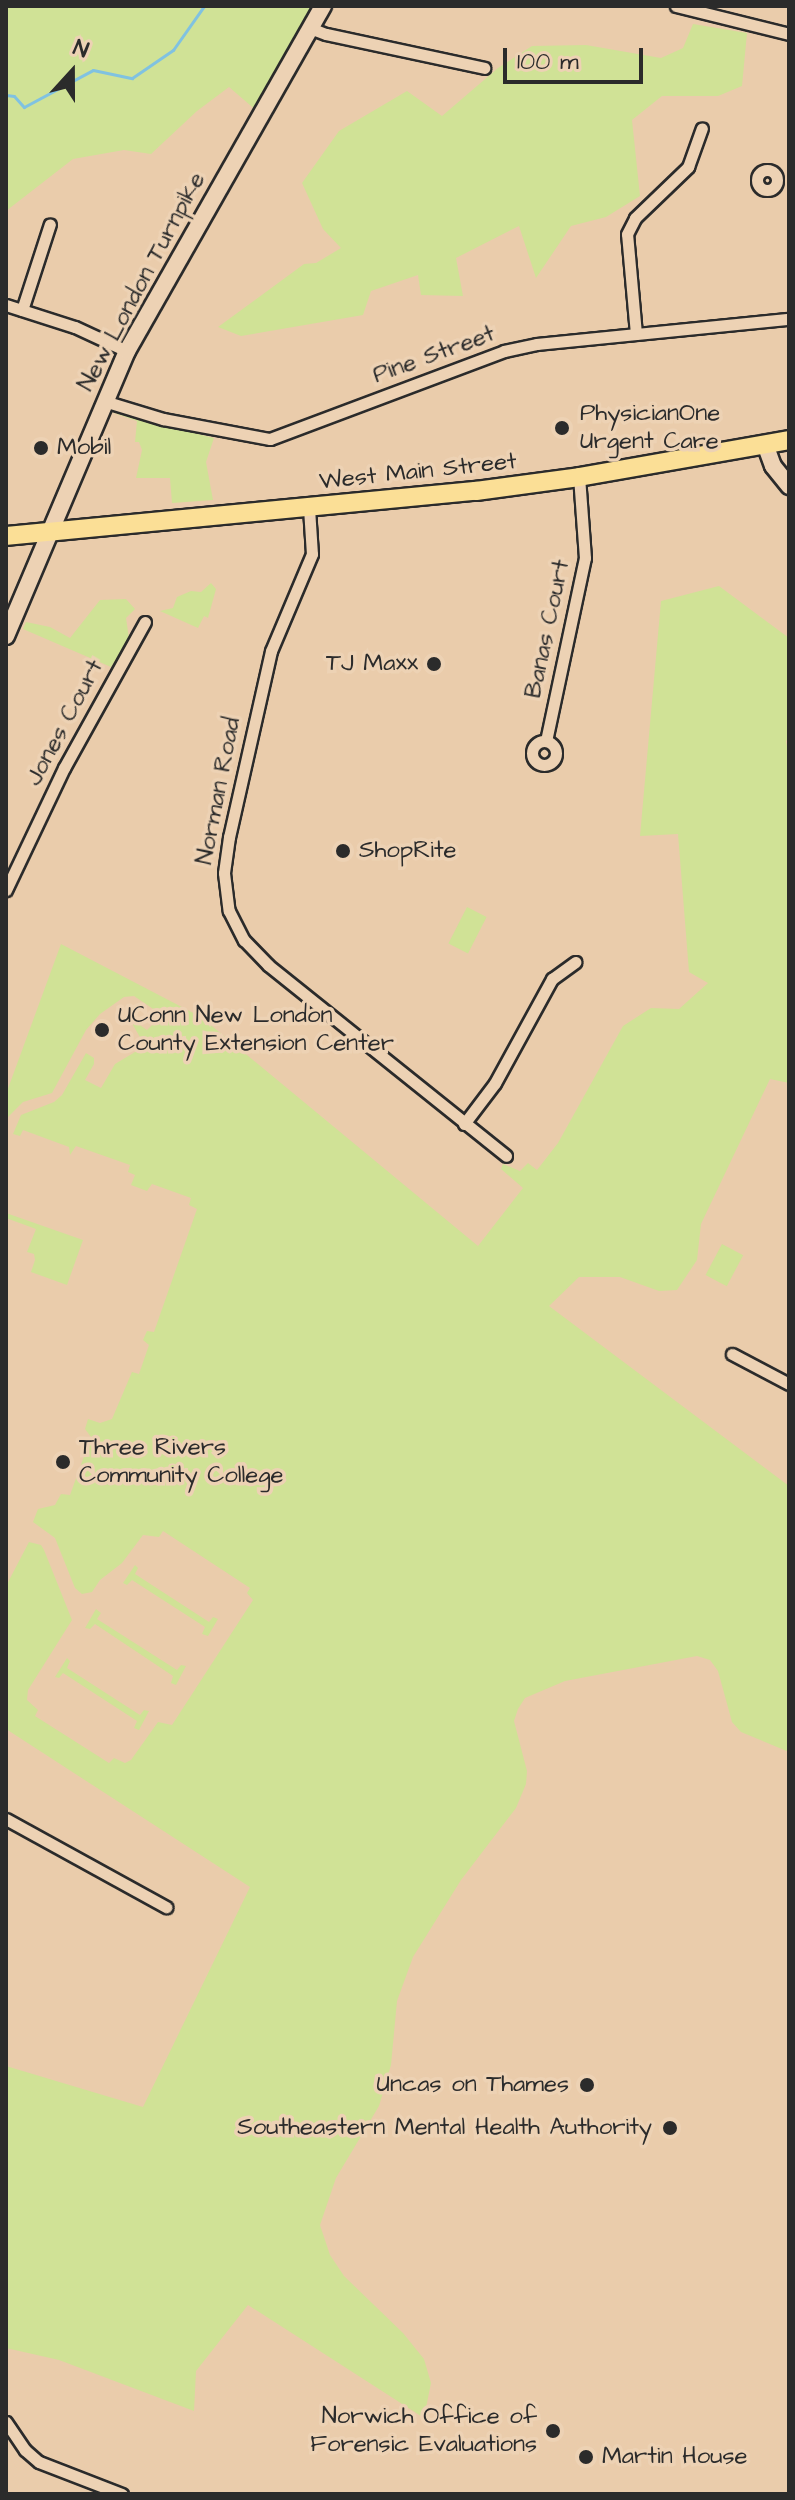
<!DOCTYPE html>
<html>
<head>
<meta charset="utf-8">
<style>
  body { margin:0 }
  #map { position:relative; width:795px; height:2500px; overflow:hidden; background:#eaccab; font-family:"Architects Daughter",sans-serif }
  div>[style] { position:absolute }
  .green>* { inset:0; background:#d0e296; transform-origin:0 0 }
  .stream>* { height:3px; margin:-1.5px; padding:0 1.5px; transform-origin:1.5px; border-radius:1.5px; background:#80c2e1 }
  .roads { filter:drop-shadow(2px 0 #2b2b2b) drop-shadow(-2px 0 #2b2b2b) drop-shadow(0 2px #2b2b2b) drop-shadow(0 -2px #2b2b2b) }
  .street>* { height:11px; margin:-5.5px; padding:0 5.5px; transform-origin:5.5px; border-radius:5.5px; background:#edd2b4 }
  .street>.ring { margin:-5.5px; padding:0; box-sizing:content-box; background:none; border:11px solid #edd2b4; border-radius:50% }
  .secondary>* { height:16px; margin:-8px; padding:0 8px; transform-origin:8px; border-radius:8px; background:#edd2b4 }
  .primary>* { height:18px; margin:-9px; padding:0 9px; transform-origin:9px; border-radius:9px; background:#fbdf96 }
  .dots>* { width:22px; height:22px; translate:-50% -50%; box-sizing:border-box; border:4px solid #edd2b4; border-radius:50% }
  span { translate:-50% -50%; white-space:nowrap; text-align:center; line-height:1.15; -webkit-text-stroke:7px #edd2b4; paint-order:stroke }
  .street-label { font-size:24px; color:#2b2b2b }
  .poi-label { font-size:24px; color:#2b2b2b }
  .left { translate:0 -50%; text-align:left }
  .right { translate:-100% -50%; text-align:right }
  .frame { position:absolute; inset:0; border:8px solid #2b2b2b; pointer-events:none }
  .north { position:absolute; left:32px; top:32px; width:80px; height:80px; -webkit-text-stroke:6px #edd2b4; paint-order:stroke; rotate:21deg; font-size:22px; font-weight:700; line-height:32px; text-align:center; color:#2b2b2b }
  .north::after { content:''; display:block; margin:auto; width:28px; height:36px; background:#2b2b2b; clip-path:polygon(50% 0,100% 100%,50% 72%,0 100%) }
  .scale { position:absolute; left:503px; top:48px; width:140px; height:36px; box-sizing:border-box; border:4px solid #2b2b2b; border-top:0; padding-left:10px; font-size:24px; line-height:28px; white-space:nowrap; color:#2b2b2b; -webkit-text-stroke:6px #edd2b4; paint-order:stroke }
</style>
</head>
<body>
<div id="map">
  <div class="green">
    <i style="clip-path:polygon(6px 6px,313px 6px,257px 111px,229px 87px,197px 111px,151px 154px,124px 150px,73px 159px,6px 211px)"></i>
    <i style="clip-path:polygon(693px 24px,747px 33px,742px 86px,718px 96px,662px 96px,632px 120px,640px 196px,606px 217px,571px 226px,536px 278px,519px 226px,456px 258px,463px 296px,421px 295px,418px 275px,371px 291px,363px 315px,241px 336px,218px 327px,304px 264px,316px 263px,341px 248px,323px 229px,302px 183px,339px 131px,407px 91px,442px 116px,498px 68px,532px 46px,586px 45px,661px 58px,683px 48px)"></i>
    <i style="clip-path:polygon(111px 412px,214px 438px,206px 462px,213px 500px,172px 503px,170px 478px,136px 478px,142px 450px,139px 442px,135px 442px,137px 421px)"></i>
    <i style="clip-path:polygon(211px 583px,216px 589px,208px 618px,204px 616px,198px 628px,160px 611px,173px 608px,177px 597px,191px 591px,201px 592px)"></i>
    <i style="clip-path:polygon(719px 586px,789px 638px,789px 738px,786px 741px,789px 757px,789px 1083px,770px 1079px,701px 1224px,697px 1260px,677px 1290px,659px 1291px,620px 1277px,579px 1277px,549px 1306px,789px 1486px,789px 1752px,741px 1732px,732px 1722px,718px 1671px,710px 1660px,697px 1656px,565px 1681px,525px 1698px,518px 1709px,514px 1721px,527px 1771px,526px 1784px,516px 1808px,461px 1880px,413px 1957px,397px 2001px,391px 2065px,379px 2106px,336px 2178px,320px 2225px,330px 2255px,344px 2276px,403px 2333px,424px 2359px,431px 2383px,424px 2418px,248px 2305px,196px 2371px,194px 2411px,59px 2360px,6px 2348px,6px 2066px,143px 2107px,250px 1887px,6px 1729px,6px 1586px,29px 1542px,41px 1545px,44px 1550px,72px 1620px,28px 1690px,27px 1700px,38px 1710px,35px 1716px,109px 1763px,114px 1758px,125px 1763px,131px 1760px,158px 1722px,172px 1725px,253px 1600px,247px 1593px,250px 1588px,163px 1531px,159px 1537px,143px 1535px,122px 1563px,100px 1580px,92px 1592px,82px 1594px,75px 1588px,55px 1538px,33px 1522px,38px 1509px,55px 1505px,61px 1494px,70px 1495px,91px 1437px,85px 1429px,88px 1419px,100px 1423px,112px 1419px,132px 1372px,139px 1374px,149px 1345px,143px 1340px,147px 1331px,154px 1332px,197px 1209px,189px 1205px,191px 1198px,152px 1184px,147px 1191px,131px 1185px,135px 1175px,128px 1172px,130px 1165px,76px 1146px,70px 1155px,69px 1147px,23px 1130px,20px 1136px,13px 1134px,21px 1115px,54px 1102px,62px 1095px,86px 1053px,94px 1058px,94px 1064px,85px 1080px,101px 1088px,115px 1064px,145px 1046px,133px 1025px,134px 1021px,147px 1030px,162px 1015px,134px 996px,124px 997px,100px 1014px,86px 1030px,52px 1093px,23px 1102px,6px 1119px,6px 1094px,61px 944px,201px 1017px,478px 1246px,523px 1188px,501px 1169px,503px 1164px,520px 1171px,528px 1163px,537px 1170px,558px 1143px,623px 1026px,651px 1008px,679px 1009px,708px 983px,689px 972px,678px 834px,640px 836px,661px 601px)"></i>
    <i style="clip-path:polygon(126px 599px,135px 609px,126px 618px,129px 638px,111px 667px,23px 629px,26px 622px,50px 627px,70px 638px,100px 600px)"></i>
    <i style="left:467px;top:907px;width:22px;height:41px;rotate:27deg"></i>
    <i style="clip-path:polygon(6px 1213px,83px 1240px,67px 1285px,31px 1272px,35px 1260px,34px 1254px,27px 1252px,36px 1229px,6px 1218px)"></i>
    <i style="left:722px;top:1244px;width:24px;height:35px;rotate:28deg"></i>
    <i style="clip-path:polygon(135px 1565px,138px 1568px,135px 1574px,209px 1622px,213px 1617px,218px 1619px,208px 1636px,202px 1634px,205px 1627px,132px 1580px,127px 1585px,123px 1583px)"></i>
    <i style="clip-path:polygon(96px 1609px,101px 1613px,97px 1619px,177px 1670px,181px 1665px,186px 1666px,176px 1685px,171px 1683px,173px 1676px,95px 1624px,90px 1629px,85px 1628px)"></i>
    <i style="clip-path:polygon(67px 1658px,70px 1661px,67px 1668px,140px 1715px,144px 1710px,149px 1711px,139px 1730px,134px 1728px,137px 1721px,63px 1673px,59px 1678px,55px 1677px)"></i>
  </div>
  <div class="stream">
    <i style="left:6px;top:95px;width:8px;rotate:7deg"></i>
    <i style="left:14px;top:96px;width:15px;rotate:48deg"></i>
    <i style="left:24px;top:107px;width:78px;rotate:-28.2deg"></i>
    <i style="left:93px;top:70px;width:40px;rotate:12deg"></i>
    <i style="left:132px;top:78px;width:50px;rotate:-34.3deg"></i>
    <i style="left:173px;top:50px;width:54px;rotate:-54.8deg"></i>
  </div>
  <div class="roads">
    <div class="street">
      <i style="left:676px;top:6px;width:116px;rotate:13.9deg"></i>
      <i style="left:310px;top:28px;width:17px;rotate:21deg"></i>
      <i style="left:326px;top:34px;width:162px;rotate:12.1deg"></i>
      <i class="ring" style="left:757px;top:170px;width:9px;height:9px"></i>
      <i style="left:6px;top:305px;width:72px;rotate:17.7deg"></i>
      <i style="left:75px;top:327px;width:57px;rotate:24.8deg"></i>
      <i style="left:22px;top:310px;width:90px;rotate:-72deg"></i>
      <i style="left:636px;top:334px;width:100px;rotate:-95.1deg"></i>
      <i style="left:627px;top:234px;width:18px;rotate:-63deg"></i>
      <i style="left:635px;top:218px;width:74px;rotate:-43.9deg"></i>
      <i style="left:688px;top:167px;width:41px;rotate:-70.3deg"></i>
      <i style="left:104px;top:401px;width:62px;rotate:17deg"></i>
      <i style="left:163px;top:419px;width:109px;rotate:10.6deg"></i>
      <i style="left:270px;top:439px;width:250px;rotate:-20.6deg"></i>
      <i style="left:504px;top:351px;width:34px;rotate:-12deg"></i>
      <i style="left:537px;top:344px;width:253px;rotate:-5.7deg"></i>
      <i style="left:309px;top:508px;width:46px;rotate:86.3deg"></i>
      <i style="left:312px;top:554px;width:105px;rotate:112.9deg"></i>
      <i style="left:271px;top:651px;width:191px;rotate:102.7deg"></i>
      <i style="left:229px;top:837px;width:36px;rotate:98deg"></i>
      <i style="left:224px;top:873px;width:38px;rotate:83deg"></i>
      <i style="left:229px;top:911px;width:33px;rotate:63deg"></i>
      <i style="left:244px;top:940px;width:35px;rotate:46deg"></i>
      <i style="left:268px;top:965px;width:305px;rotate:38.7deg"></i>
      <i class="ring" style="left:532px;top:741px;width:13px;height:13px"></i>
      <i style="left:546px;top:741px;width:187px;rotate:-78deg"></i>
      <i style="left:585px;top:558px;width:81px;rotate:-94.2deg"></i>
      <i style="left:6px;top:890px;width:135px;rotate:-64.6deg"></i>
      <i style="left:64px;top:768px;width:167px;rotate:-61deg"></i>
      <i style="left:464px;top:1124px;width:51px;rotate:-52.9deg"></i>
      <i style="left:495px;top:1083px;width:119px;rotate:-61.3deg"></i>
      <i style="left:552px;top:979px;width:29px;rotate:-36deg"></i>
      <i style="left:732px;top:1354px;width:64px;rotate:27.8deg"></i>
      <i style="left:6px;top:1819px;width:183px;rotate:28.8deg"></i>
      <i style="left:6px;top:2422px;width:34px;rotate:56deg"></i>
      <i style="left:25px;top:2450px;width:18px;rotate:41deg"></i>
      <i style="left:39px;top:2462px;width:89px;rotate:21.1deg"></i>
    </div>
    <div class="secondary">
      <i style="left:765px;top:444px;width:23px;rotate:70deg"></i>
      <i style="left:773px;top:466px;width:26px;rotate:51deg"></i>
      <i style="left:6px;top:636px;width:310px;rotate:-67deg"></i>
      <i style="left:127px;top:351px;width:397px;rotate:-60.4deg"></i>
    </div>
    <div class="primary">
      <i style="left:6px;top:536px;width:472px;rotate:-5.5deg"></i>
      <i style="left:476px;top:491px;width:104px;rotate:-7.7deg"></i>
      <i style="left:579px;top:477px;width:213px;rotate:-10deg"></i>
    </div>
  </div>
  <div class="dots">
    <i style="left:562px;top:428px;background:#2b2b2b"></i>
    <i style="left:41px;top:448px;background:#2b2b2b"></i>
    <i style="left:434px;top:664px;background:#2b2b2b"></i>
    <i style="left:343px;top:851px;background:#2b2b2b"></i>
    <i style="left:102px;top:1030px;background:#2b2b2b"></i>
    <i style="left:63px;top:1462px;background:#2b2b2b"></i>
    <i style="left:587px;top:2085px;background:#2b2b2b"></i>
    <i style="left:670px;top:2128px;background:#2b2b2b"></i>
    <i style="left:553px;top:2431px;background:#2b2b2b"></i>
    <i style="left:586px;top:2457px;background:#2b2b2b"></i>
  </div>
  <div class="street-label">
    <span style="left:142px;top:282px;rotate:-62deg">New London Turnpike</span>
    <span style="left:434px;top:355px;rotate:-20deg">Pine Street</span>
    <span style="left:418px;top:472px;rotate:-6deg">West Main Street</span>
    <span style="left:548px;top:629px;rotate:-78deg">Banas Court</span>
    <span style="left:65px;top:723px;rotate:-62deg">Jones Court</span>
    <span style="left:219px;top:791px;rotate:-79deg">Norman Road</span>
  </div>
  <div class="poi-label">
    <span class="left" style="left:580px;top:428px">PhysicianOne<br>Urgent Care</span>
    <span class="left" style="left:57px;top:448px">Mobil</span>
    <span class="right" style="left:418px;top:664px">TJ Maxx</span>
    <span class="left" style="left:359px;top:851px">ShopRite</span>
    <span class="left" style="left:118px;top:1030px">UConn New London<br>County Extension Center</span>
    <span class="left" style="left:79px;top:1462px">Three Rivers<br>Community College</span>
    <span class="right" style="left:569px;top:2085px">Uncas on Thames</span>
    <span class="right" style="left:652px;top:2128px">Southeastern Mental Health Authority</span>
    <span class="right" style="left:537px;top:2431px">Norwich Office of<br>Forensic Evaluations</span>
    <span class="left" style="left:602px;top:2457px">Martin House</span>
  </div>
  <div class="frame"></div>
  <div class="north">N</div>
  <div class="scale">100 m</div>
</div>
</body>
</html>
